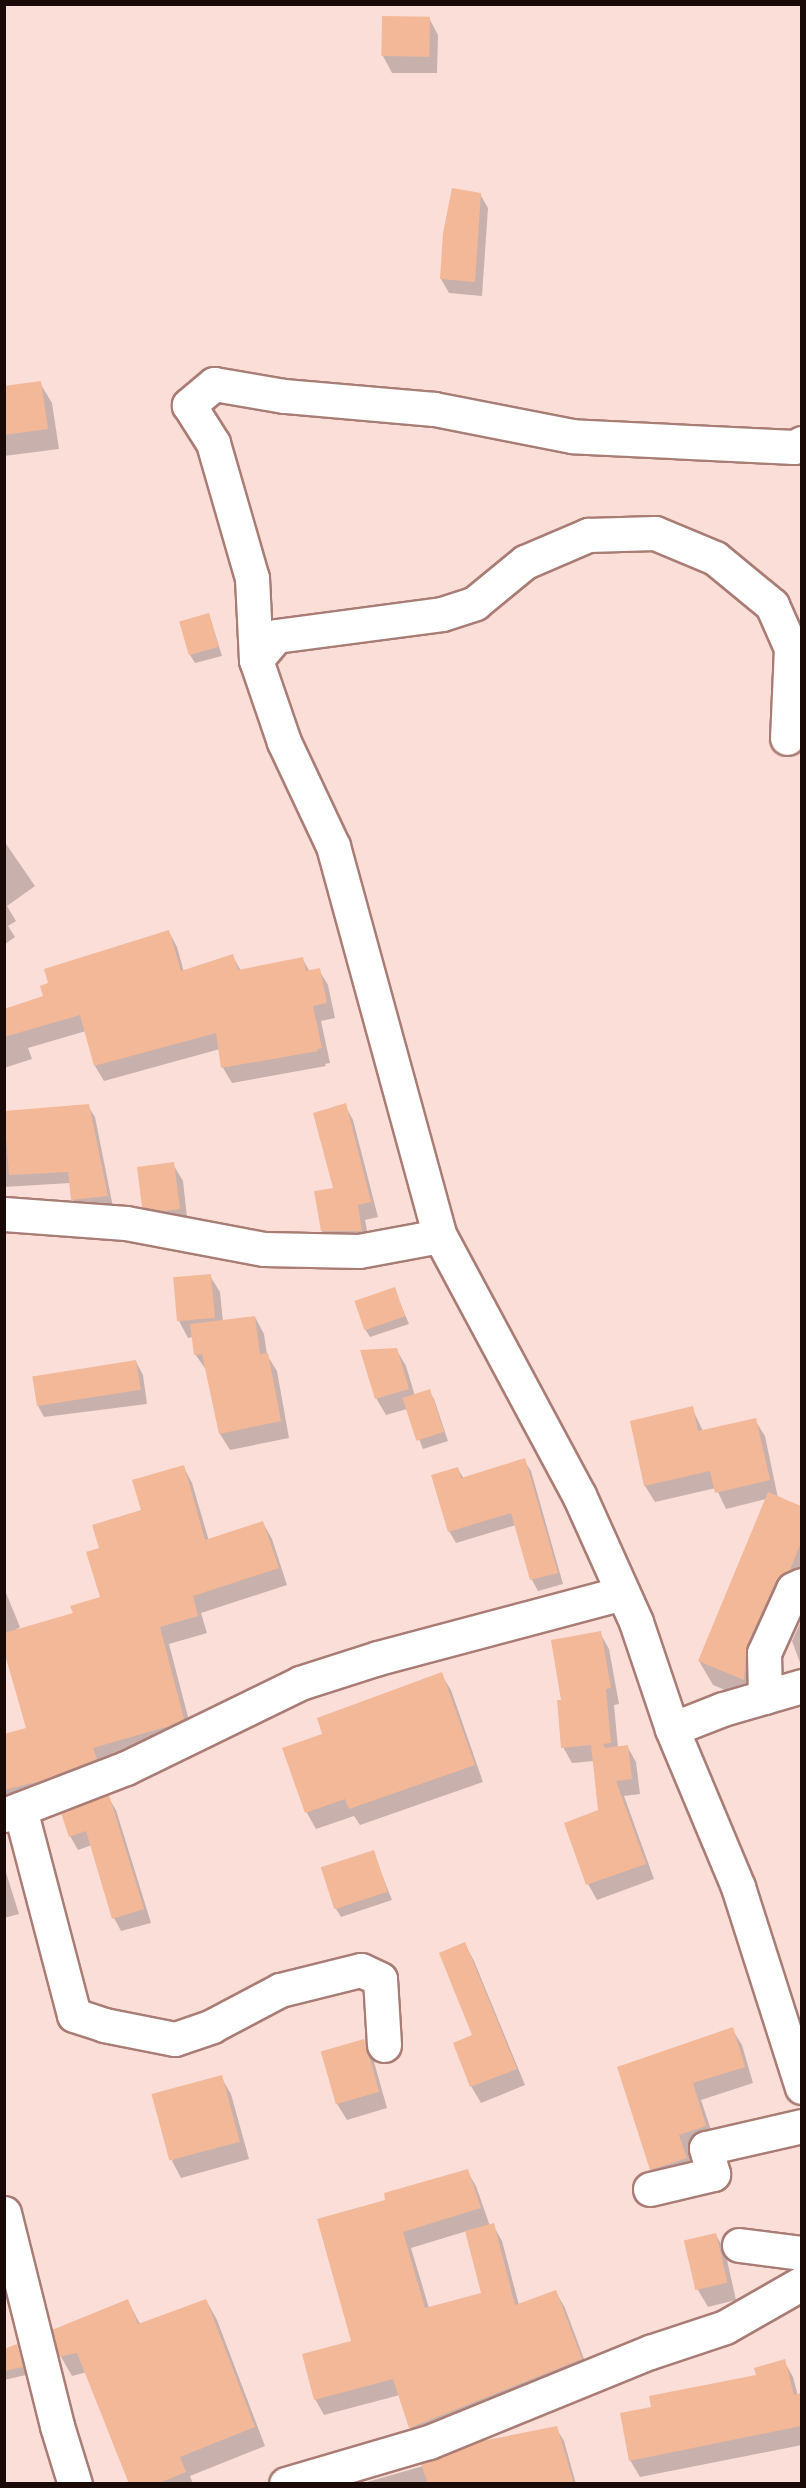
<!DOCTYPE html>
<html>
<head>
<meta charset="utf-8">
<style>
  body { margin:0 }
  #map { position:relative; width:806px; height:2488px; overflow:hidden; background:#fbded8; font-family:"Source Sans 3",sans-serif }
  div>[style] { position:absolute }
  .shadow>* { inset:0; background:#0003 }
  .building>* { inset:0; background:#f3b898; transform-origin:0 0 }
  .roads { filter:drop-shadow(2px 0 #a97d75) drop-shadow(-2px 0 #a97d75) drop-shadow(0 2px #a97d75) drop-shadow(0 -2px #a97d75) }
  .minor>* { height:33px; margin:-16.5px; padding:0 16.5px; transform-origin:16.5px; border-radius:16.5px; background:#fff }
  span { translate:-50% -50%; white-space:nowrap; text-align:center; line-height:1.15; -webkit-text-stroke:5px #fff; paint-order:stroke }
  .frame { position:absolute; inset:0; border:6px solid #190907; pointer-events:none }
</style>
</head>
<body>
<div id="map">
  <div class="shadow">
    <i style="clip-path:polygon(429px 18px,438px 35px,437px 73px,392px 73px,383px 56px)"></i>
    <i style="clip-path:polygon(480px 194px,488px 208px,482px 296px,449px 293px,441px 279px)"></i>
    <i style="clip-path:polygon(40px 383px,52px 403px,59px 449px,4px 456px,4px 388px)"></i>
    <i style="clip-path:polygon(209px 614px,222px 656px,195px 663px,190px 655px)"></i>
    <i style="clip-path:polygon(4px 841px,35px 886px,7px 906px,16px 921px,8px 926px,15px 937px,4px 945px)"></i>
    <i style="clip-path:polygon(169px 932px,177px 947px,184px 972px,232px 955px,241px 971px,302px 958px,310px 972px,319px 970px,328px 985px,335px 1018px,321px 1021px,330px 1063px,325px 1064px,326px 1066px,232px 1083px,223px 1068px,220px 1049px,104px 1081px,95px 1066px,86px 1031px,28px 1048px,32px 1059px,4px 1068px,4px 1011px,45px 997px)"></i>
    <i style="clip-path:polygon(345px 1105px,353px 1120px,378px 1217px,365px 1220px,370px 1246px,331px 1246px,322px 1231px,334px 1189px)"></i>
    <i style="clip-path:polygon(88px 1106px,95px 1117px,113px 1207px,79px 1211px,73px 1200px,70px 1183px,4px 1187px,4px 1112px)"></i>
    <i style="clip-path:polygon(173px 1164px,183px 1181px,188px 1226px,153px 1223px,143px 1206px)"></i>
    <i style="clip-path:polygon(210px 1276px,220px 1292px,223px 1322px,255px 1317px,264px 1334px,267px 1355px,277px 1371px,289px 1438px,230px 1450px,220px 1434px,207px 1371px,195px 1354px,193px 1337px,188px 1338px,179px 1321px)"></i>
    <i style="clip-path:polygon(394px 1289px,409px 1324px,370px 1337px,365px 1329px)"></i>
    <i style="clip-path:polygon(396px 1349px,406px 1366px,415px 1396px,429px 1391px,434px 1399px,448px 1441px,423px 1449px,407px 1409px,386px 1415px,376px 1398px)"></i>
    <i style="clip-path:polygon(136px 1362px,143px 1375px,147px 1404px,44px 1417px,37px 1404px)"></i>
    <i style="clip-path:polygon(692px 1408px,703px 1431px,755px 1420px,765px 1436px,778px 1498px,802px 1507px,802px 1595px,757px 1703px,713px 1685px,699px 1661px,766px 1499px,726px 1509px,716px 1488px,655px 1502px,645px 1486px,631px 1422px)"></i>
    <i style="clip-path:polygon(524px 1460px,531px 1471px,563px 1584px,538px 1591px,532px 1580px,516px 1525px,456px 1543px,449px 1531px,458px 1469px,464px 1479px)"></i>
    <i style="clip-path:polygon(183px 1466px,192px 1483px,209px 1541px,263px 1523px,272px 1539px,287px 1585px,201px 1613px,207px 1633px,169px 1644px,193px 1736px,4px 1809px,4px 1736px,28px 1729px,4px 1645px,4px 1588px,20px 1627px,11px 1633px,74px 1614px,102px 1598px,101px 1549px,142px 1511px)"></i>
    <i style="clip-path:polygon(802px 1619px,802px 1668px,792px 1641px)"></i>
    <i style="clip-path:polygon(600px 1633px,609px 1649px,619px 1704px,614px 1705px,618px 1748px,627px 1746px,636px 1762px,640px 1794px,624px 1796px,654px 1879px,597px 1900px,588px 1884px,600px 1811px,594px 1761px,572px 1763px,563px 1747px,563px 1701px)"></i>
    <i style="clip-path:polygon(441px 1674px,451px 1690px,483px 1782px,360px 1825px,354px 1816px,316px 1829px,307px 1813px,284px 1749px,324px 1735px)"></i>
    <i style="clip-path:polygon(108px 1797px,116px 1810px,151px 1923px,121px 1931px,114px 1918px,92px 1845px,78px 1850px,70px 1836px)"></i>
    <i style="clip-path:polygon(373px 1852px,392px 1900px,341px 1917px,336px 1909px)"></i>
    <i style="clip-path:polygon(4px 1866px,19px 1914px,4px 1918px)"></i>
    <i style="clip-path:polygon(465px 1944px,474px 1961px,525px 2085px,481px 2103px,471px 2086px,474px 2036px)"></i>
    <i style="clip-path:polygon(732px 2029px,742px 2045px,753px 2083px,701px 2100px,715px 2142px,688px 2152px,695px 2175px,661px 2186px,651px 2169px,619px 2068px)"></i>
    <i style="clip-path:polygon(364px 2041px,373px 2058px,387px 2108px,347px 2120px,337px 2104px)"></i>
    <i style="clip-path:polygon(221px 2077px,231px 2094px,249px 2159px,181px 2178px,172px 2161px)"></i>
    <i style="clip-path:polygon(evenodd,467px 2171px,476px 2186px,490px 2226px,493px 2225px,502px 2241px,519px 2305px,556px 2292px,565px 2308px,590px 2375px,420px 2443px,411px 2428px,400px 2395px,324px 2415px,315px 2399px,352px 2342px,387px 2201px,467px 2171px,467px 2231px,483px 2294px,429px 2308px,411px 2248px,467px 2231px)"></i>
    <i style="clip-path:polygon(716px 2235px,725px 2251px,736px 2300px,708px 2307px,698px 2290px,686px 2242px)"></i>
    <i style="clip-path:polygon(206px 2300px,217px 2320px,265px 2446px,190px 2476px,193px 2484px,131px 2484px,87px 2372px,72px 2376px,61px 2357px,54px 2331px,128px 2301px,140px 2324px)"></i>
    <i style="clip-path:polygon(17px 2346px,26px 2375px,4px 2380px,4px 2351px)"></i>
    <i style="clip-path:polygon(784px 2361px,793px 2377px,798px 2396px,802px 2395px,802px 2445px,640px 2477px,630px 2460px,653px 2408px,758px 2376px)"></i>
    <i style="clip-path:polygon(556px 2428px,564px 2441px,576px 2484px,360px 2484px)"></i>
  </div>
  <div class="building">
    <i style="left:382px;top:16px;width:48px;height:40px;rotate:1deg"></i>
    <i style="clip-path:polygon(452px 188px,481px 193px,475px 282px,440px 279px,443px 233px)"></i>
    <i style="clip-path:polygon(41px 381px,48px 429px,4px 435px,4px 386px)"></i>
    <i style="left:209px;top:613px;width:35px;height:31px;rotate:74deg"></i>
    <i style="clip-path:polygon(169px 930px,181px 971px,233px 954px,238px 970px,303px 957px,306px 971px,320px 968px,327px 1003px,313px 1006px,322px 1048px,317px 1049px,318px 1051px,221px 1068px,216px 1033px,94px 1066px,80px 1015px,4px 1037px,4px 1009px,43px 996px,40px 986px,48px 983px,44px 969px)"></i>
    <i style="clip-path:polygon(346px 1103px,371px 1202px,358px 1205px,362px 1231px,321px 1231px,314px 1191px,333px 1188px,313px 1113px)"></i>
    <i style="clip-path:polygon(89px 1104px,108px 1196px,71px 1200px,68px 1172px,9px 1175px,4px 1111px)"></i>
    <i style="clip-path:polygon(174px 1162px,180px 1209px,164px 1211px,142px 1207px,137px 1167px)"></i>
    <i style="left:211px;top:1274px;width:44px;height:38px;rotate:85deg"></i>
    <i style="left:395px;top:1287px;width:31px;height:43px;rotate:71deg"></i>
    <i style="clip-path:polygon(255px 1316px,260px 1354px,268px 1353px,281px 1421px,219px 1434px,202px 1354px,194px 1355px,190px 1324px)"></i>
    <i style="clip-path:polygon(397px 1348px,409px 1389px,375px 1399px,360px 1350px)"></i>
    <i style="left:136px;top:1360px;width:30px;height:105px;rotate:81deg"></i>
    <i style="left:430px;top:1389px;width:45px;height:29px;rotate:72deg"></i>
    <i style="clip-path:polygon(693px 1406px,698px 1431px,756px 1418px,770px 1480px,715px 1493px,710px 1471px,644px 1486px,630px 1421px)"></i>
    <i style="clip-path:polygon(525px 1458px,558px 1573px,530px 1580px,511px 1513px,448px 1532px,431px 1475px,458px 1467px,461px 1478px)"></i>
    <i style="clip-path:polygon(184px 1465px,205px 1540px,263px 1521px,279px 1568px,193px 1596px,198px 1616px,160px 1627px,184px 1719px,169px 1726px,93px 1748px,97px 1759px,41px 1781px,4px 1790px,4px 1734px,26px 1728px,4px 1651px,4px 1633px,73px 1613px,70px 1606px,100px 1597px,86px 1552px,99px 1548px,92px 1525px,141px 1510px,132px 1480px)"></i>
    <i style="clip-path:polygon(768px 1492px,801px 1506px,801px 1542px,790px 1570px,776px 1581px,747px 1645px,744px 1680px,698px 1661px)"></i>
    <i style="clip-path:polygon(601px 1631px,611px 1688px,606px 1689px,611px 1743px,603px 1744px,605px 1748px,628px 1745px,632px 1779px,616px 1781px,646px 1864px,586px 1885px,564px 1823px,598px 1810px,591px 1745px,561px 1748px,557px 1700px,561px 1700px,551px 1640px)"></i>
    <i style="clip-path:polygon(442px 1672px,475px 1765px,349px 1809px,345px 1799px,305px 1813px,282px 1748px,322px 1734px,317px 1718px)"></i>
    <i style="clip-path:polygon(109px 1795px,144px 1909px,112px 1919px,86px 1831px,69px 1837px,61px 1813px)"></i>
    <i style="left:374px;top:1850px;width:44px;height:56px;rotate:72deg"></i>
    <i style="clip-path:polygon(465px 1942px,517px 2069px,470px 2087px,453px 2043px,472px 2035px,439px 1953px)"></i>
    <i style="clip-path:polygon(733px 2027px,745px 2067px,693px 2083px,706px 2126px,679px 2135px,687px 2158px,650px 2170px,617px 2067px)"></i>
    <i style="left:364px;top:2039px;width:55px;height:45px;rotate:74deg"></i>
    <i style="left:222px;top:2075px;width:69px;height:73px;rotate:75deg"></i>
    <i style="clip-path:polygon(468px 2169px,481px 2208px,403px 2232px,425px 2308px,481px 2293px,465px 2231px,494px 2223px,515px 2305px,556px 2290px,582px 2359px,409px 2428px,393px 2379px,314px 2400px,302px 2354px,351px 2341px,317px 2219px,385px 2200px,384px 2193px)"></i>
    <i style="left:716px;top:2233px;width:51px;height:33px;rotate:77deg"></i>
    <i style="clip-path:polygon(128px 2299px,138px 2324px,206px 2299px,255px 2427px,180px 2457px,186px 2472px,157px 2484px,129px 2484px,77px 2353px,59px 2357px,52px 2330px)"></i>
    <i style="clip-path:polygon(17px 2344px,23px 2367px,4px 2371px,4px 2349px)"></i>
    <i style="clip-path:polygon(785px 2359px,794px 2395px,801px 2393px,801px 2426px,629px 2461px,620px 2413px,651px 2407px,649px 2396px,756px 2375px,754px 2368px)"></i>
    <i style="clip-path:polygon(557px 2426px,574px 2484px,428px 2484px,421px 2464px,482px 2441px)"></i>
  </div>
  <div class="roads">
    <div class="minor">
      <i style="left:802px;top:443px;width:9px;rotate:153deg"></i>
      <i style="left:794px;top:447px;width:222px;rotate:-177.2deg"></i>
      <i style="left:572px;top:436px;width:141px;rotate:-168.9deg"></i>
      <i style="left:434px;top:409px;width:151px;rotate:-175deg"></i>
      <i style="left:284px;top:396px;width:71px;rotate:-170.3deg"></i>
      <i style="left:214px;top:384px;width:33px;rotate:140deg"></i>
      <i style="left:189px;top:405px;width:45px;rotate:57.7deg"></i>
      <i style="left:213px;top:443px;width:141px;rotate:73.9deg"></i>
      <i style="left:252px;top:578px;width:82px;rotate:87.2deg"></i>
      <i style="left:256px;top:660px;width:87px;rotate:71.1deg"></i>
      <i style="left:284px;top:742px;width:115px;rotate:64.8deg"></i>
      <i style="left:333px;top:846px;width:404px;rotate:74.7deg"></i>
      <i style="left:440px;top:1236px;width:294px;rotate:61.8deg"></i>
      <i style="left:579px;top:1495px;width:139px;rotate:65.8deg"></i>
      <i style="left:636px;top:1622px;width:113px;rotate:71.4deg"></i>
      <i style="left:672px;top:1729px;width:55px;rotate:-21.4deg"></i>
      <i style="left:723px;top:1709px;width:82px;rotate:-16.2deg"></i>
      <i style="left:256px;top:660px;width:31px;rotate:-50deg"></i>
      <i style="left:276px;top:636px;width:167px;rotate:-7.5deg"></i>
      <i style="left:442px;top:614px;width:35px;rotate:-18deg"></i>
      <i style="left:475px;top:603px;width:65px;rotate:-39.4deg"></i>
      <i style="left:525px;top:562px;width:69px;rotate:-23.2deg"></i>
      <i style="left:588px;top:535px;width:67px;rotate:-1.7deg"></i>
      <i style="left:655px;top:533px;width:65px;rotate:22.6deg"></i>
      <i style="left:715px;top:558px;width:74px;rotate:39.5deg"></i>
      <i style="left:772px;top:605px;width:47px;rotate:66.2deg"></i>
      <i style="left:791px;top:648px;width:90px;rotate:92.5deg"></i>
      <i style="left:4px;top:1214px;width:122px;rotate:4.2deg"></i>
      <i style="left:126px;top:1223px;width:140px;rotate:10.7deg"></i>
      <i style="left:264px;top:1249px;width:95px;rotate:1.2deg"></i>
      <i style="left:359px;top:1251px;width:82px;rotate:-10.5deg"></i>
      <i style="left:765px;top:1697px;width:44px;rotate:-91.3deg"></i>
      <i style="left:764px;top:1653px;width:70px;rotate:-65.6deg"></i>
      <i style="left:793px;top:1589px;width:10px;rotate:-24deg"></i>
      <i style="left:672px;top:1729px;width:171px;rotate:67.3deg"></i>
      <i style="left:738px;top:1887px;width:210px;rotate:72.3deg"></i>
      <i style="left:20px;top:1809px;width:213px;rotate:75.3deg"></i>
      <i style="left:74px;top:2015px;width:32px;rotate:18deg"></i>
      <i style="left:104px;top:2025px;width:72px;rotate:11.2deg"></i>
      <i style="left:175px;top:2039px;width:39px;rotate:-19deg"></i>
      <i style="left:212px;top:2026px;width:77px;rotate:-27.9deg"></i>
      <i style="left:280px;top:1990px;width:83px;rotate:-13.9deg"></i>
      <i style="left:361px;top:1970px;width:21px;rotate:25deg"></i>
      <i style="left:380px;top:1979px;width:66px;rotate:86.5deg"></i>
      <i style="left:4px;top:1815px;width:131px;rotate:-21.1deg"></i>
      <i style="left:126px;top:1768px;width:194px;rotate:-26deg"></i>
      <i style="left:300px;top:1683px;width:82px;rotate:-17.8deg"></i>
      <i style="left:378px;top:1658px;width:253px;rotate:-14.9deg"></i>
      <i style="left:650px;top:2189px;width:65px;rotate:-13.4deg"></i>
      <i style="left:713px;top:2174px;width:27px;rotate:-105deg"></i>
      <i style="left:706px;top:2148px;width:98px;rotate:-12.9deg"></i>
      <i style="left:4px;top:2213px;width:219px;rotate:76deg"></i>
      <i style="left:57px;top:2426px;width:61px;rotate:72.8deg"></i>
      <i style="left:739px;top:2245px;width:64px;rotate:7.2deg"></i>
      <i style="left:286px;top:2484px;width:149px;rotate:-16.4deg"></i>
      <i style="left:429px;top:2442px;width:239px;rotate:-22.2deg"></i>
      <i style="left:650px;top:2352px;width:79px;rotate:-18.4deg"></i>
      <i style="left:725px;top:2327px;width:89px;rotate:-29.7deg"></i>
    </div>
  </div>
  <div class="frame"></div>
</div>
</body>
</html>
